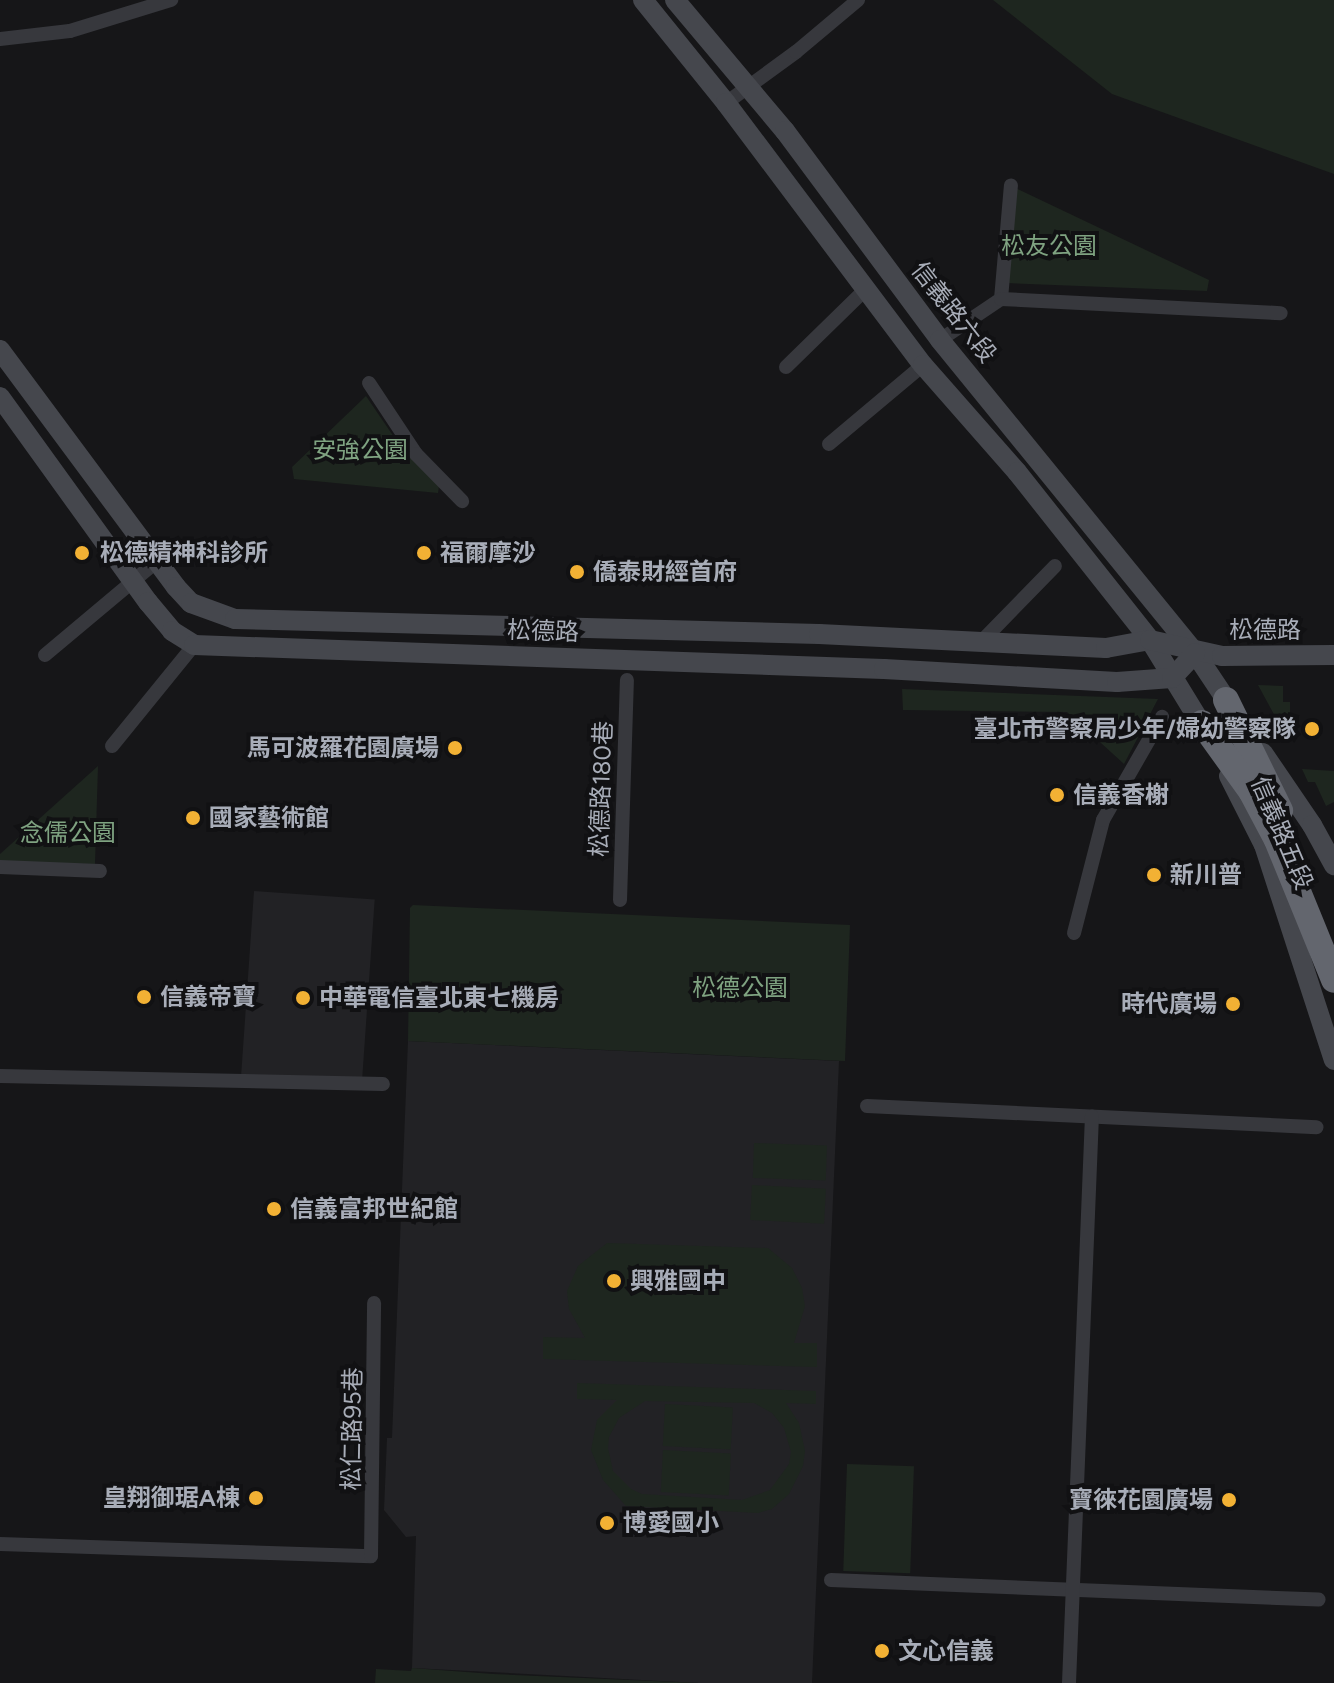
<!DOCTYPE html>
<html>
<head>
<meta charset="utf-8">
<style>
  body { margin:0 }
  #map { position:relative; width:1334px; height:1683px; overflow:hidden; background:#161618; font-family:Figtree,"Noto Sans TC",sans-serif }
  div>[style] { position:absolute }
  .built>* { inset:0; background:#222225; transform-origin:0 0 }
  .green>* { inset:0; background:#1e261f; transform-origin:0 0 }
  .street>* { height:14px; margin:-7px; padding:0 7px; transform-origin:7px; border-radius:7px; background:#37383d }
  .secondary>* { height:20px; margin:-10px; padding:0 10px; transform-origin:10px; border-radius:10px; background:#45474d }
  .highway>* { height:26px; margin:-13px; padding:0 13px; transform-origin:13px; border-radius:13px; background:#63666e }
  .dots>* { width:22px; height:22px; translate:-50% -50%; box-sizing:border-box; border:4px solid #111113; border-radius:50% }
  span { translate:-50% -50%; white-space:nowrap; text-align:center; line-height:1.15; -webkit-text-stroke:8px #111113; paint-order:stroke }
  .park-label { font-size:24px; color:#7fa381 }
  .street-label { font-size:24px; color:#a8adb8 }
  .poi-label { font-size:24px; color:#a8adb8; font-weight:700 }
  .left { translate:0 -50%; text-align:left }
  .right { translate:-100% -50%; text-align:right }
</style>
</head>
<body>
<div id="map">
  <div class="built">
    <i style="left:254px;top:891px;width:121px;height:187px;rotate:4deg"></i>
    <i style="clip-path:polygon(408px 1041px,839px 1061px,812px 1683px,699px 1683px,412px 1668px,416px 1536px,406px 1537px,384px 1510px,387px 1438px,392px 1438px)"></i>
  </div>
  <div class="green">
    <i style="clip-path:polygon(993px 0,1334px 0,1334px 174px,1112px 94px)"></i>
    <i style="clip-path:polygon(1011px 186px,1209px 280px,1207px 291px,1006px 283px)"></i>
    <i style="clip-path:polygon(366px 396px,398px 443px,439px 486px,438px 493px,294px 479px,292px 467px)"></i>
    <i style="clip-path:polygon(1258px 685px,1283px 686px,1283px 702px,1290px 702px,1290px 719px,1276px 718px)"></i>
    <i style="clip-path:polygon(902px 689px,1158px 699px,1124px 764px,1067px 712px,903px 710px)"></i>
    <i style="clip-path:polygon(98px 766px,95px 864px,0 862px,0 854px)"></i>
    <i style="clip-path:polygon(1302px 769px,1334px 771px,1334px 802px,1326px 806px,1315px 782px,1308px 782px)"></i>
    <i style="clip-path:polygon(413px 905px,850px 925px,845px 1061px,408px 1041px,410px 908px)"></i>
    <i style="left:754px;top:1143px;width:73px;height:35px;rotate:2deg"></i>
    <i style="left:752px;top:1185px;width:74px;height:35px;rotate:3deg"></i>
    <i style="clip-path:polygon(607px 1243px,768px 1248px,792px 1268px,802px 1288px,805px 1306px,794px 1343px,817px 1343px,817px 1367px,543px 1359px,543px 1337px,585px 1338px,569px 1309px,567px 1291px,578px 1266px)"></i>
    <i style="clip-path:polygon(evenodd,577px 1383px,816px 1391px,816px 1404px,786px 1403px,799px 1423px,805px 1451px,803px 1466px,789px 1494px,772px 1509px,758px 1513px,626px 1506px,603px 1480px,591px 1450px,597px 1420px,617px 1400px,577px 1399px,577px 1383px,645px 1401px,754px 1403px,772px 1413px,784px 1428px,791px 1452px,789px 1464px,770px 1490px,742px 1500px,642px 1494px,631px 1489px,613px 1471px,608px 1448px,609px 1437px,619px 1418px,645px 1401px)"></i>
    <i style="left:665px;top:1404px;width:68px;height:42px;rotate:3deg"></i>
    <i style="left:663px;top:1450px;width:68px;height:42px;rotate:3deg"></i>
    <i style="left:847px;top:1464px;width:67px;height:107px;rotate:2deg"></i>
    <i style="clip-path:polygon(412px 1668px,493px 1674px,699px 1683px,375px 1683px,376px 1669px,411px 1671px)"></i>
  </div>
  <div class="street">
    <i style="left:0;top:39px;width:70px;rotate:-6.5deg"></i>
    <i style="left:70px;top:31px;width:106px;rotate:-17.1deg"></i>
    <i style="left:726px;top:103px;width:87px;rotate:-36.1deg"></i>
    <i style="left:796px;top:52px;width:81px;rotate:-40deg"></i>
    <i style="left:1001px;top:299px;width:114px;rotate:-85deg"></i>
    <i style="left:940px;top:340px;width:73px;rotate:-33.9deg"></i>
    <i style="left:1001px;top:299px;width:280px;rotate:2.9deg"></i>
    <i style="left:786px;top:367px;width:113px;rotate:-44.3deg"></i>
    <i style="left:369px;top:383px;width:85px;rotate:56.5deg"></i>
    <i style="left:416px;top:454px;width:66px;rotate:45.6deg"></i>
    <i style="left:829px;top:444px;width:123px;rotate:-40deg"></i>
    <i style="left:981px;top:642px;width:106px;rotate:-45.8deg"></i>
    <i style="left:45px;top:655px;width:145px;rotate:-40deg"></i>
    <i style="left:112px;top:746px;width:130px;rotate:-50.9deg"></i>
    <i style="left:0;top:867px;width:100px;rotate:2.3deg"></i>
    <i style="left:620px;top:900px;width:220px;rotate:-88.2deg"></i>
    <i style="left:1074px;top:933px;width:117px;rotate:-75.6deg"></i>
    <i style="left:1103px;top:820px;width:119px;rotate:-60.2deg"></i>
    <i style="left:0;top:1076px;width:383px;rotate:1.2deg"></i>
    <i style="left:867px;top:1106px;width:450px;rotate:2.7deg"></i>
    <i style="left:0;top:1544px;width:371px;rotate:1.9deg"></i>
    <i style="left:371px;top:1556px;width:253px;rotate:-89.3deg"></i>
    <i style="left:831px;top:1580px;width:488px;rotate:2.3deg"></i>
    <i style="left:1069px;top:1683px;width:567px;rotate:-87.68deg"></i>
  </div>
  <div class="secondary">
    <i style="left:643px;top:0;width:132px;rotate:51.1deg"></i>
    <i style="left:726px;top:103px;width:328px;rotate:53.1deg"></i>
    <i style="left:923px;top:365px;width:142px;rotate:48.7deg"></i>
    <i style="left:1017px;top:472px;width:214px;rotate:51.6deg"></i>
    <i style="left:1150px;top:640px;width:109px;rotate:58.5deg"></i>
    <i style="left:675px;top:0;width:171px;rotate:50deg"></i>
    <i style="left:785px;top:131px;width:260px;rotate:53.4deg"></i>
    <i style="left:940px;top:340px;width:404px;rotate:50.8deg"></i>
    <i style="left:1195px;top:653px;width:69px;rotate:56.3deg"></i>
    <i style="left:0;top:350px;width:295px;rotate:53.4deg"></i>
    <i style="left:176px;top:587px;width:22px;rotate:47deg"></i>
    <i style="left:191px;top:603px;width:47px;rotate:20deg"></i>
    <i style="left:235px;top:619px;width:584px;rotate:1.47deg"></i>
    <i style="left:819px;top:634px;width:287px;rotate:2.8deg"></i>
    <i style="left:1106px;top:648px;width:45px;rotate:-10.3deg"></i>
    <i style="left:1150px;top:640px;width:74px;rotate:12.5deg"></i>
    <i style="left:1222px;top:656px;width:112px;rotate:-0.5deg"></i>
    <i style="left:0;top:397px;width:253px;rotate:54.2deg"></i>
    <i style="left:148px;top:602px;width:38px;rotate:50deg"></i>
    <i style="left:172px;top:631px;width:26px;rotate:32deg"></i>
    <i style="left:194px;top:645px;width:690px;rotate:1.99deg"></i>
    <i style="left:884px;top:669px;width:233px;rotate:3.2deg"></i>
    <i style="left:1117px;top:682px;width:55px;rotate:-4.2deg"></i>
    <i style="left:1172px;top:678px;width:34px;rotate:-47deg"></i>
    <i style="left:1263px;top:753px;width:87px;rotate:55.8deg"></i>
    <i style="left:1312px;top:825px;width:46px;rotate:61.2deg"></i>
    <i style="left:1229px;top:776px;width:77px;rotate:63.1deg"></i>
    <i style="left:1264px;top:845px;width:226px;rotate:72deg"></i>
  </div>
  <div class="highway">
    <i style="left:1226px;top:700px;width:123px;rotate:63.9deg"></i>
    <i style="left:1202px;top:723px;width:84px;rotate:54.2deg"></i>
    <i style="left:1251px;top:791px;width:55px;rotate:62deg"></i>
    <i style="left:1277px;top:840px;width:151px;rotate:67.8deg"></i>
  </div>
  <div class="dots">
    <i style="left:82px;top:553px;background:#f2b134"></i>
    <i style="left:424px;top:553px;background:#f2b134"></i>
    <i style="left:577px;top:572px;background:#f2b134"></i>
    <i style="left:1312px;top:729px;background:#f2b134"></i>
    <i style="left:455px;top:748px;background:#f2b134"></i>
    <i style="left:1057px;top:795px;background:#f2b134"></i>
    <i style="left:193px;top:818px;background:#f2b134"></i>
    <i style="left:1154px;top:875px;background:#f2b134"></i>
    <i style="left:144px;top:997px;background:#f2b134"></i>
    <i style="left:303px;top:998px;background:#f2b134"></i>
    <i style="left:1233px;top:1004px;background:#f2b134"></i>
    <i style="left:274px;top:1209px;background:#f2b134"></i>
    <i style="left:614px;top:1281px;background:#f2b134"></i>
    <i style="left:256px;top:1498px;background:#f2b134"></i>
    <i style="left:1229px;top:1500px;background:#f2b134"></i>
    <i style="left:607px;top:1523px;background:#f2b134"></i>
    <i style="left:882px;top:1651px;background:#f2b134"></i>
  </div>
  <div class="park-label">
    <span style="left:1049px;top:246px">松友公園</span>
    <span style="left:360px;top:450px">安強公園</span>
    <span style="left:68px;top:833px">念儒公園</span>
    <span style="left:740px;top:988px">松德公園</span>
  </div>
  <div class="street-label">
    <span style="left:954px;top:312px;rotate:52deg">信義路六段</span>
    <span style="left:1265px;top:630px">松德路</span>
    <span style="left:543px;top:631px;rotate:2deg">松德路</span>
    <span style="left:601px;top:789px;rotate:-88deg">松德路180巷</span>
    <span style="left:1282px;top:833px;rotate:67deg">信義路五段</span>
    <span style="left:352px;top:1429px;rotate:-89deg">松仁路95巷</span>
  </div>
  <div class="poi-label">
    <span class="left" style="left:100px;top:553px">松德精神科診所</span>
    <span class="left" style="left:440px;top:553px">福爾摩沙</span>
    <span class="left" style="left:593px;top:572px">僑泰財經首府</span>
    <span class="right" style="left:1296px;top:729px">臺北市警察局少年/婦幼警察隊</span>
    <span class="right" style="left:439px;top:748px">馬可波羅花園廣場</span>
    <span class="left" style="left:1073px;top:795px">信義香榭</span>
    <span class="left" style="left:209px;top:818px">國家藝術館</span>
    <span class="left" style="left:1170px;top:875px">新川普</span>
    <span class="left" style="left:160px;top:997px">信義帝寶</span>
    <span class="left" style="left:319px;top:998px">中華電信臺北東七機房</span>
    <span class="right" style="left:1217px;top:1004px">時代廣場</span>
    <span class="left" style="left:290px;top:1209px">信義富邦世紀館</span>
    <span class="left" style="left:630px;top:1281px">興雅國中</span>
    <span class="right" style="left:240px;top:1498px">皇翔御琚A棟</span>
    <span class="right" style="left:1213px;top:1500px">寶徠花園廣場</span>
    <span class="left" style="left:623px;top:1523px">博愛國小</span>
    <span class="left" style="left:898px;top:1651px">文心信義</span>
  </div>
</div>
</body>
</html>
